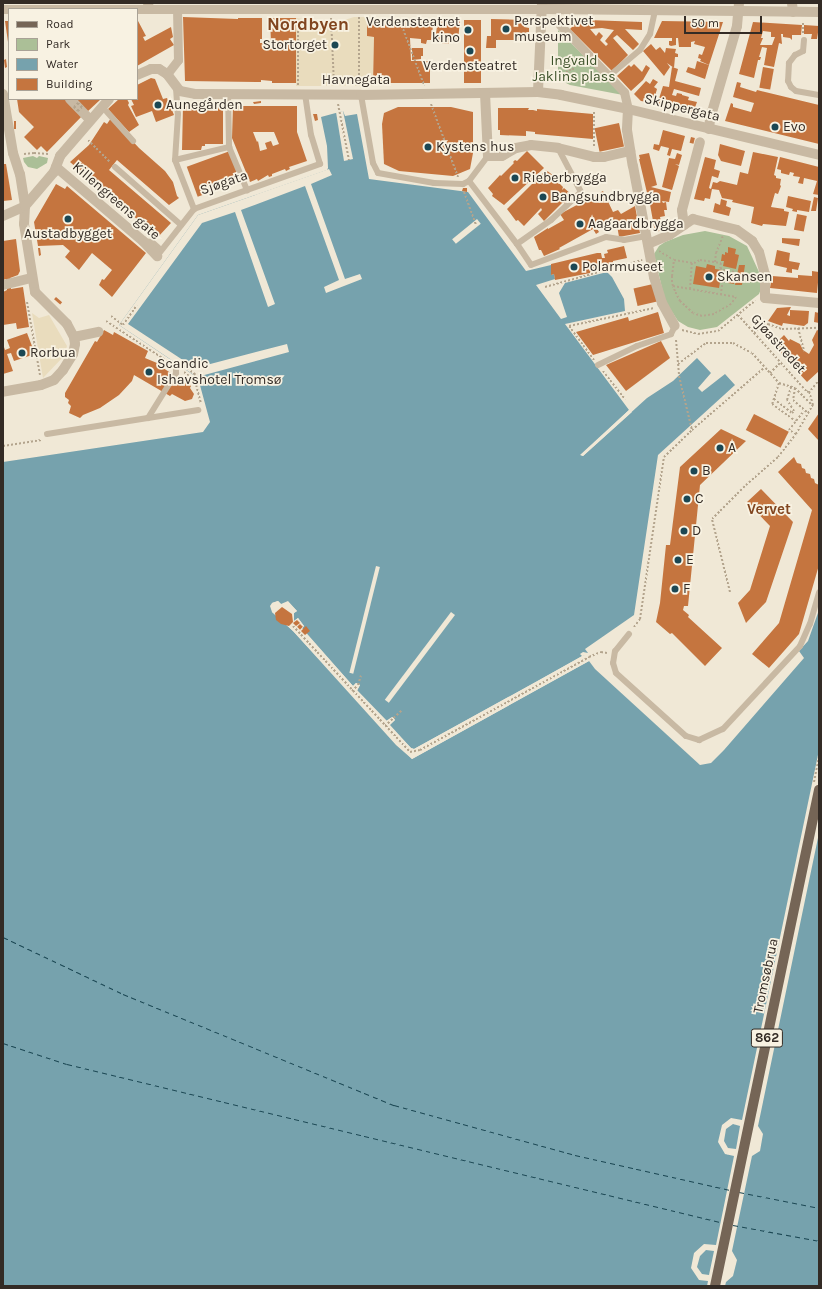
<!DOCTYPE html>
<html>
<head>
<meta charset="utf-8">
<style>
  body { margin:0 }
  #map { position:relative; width:822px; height:1289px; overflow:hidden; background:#f0e8d6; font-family:Karla,sans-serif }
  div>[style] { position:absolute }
  .green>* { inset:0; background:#abbf97 }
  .plaza>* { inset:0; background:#e9dcbd }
  .water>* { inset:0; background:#76a2ad }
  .pier>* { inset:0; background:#f0e8d6; transform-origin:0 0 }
  .ferry>* { height:1px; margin-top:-0.5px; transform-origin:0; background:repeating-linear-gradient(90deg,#1b4753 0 5px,transparent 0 9px) }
  .building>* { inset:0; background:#c5753f; transform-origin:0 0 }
  .path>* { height:2px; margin-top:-1px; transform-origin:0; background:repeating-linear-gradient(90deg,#b3a48d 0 2px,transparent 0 4px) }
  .service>* { height:6px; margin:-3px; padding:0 3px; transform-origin:3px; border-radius:3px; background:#c8b9a3 }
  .pedestrian>* { height:9px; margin:-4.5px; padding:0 4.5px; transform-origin:4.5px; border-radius:4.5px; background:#c8b9a3 }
  .minor>* { height:10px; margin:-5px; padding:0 5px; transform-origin:5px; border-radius:5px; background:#c8b9a3 }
  .tertiary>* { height:10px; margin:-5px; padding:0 5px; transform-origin:5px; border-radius:5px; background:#c8b9a3 }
  .primary>* { height:10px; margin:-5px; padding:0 5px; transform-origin:5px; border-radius:5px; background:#756556 }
  .path-bridge>* { height:2px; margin-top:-1px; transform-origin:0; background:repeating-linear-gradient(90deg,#b3a48d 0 2px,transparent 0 4px) }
  .dots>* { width:11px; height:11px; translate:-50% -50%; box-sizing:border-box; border:2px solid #f8f2e2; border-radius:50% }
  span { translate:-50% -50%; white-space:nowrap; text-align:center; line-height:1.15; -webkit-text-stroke:3.5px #f8f2e2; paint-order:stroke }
  .shield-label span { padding:1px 3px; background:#f8f2e2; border:1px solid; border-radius:3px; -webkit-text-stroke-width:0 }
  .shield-label { font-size:13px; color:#332b25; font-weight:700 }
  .poi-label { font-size:14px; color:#332b25 }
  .left { translate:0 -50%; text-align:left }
  .right { translate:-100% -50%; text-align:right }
  .park-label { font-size:14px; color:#3c5129 }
  .street-label { font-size:14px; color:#332b25 }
  .neighbourhood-label { font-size:15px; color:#81451f; font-weight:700 }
  .district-label { font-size:18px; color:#81451f; font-weight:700 }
  .frame { position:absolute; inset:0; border:4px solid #332b25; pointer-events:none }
  .legend { position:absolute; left:8px; top:8px; width:130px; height:92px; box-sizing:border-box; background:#f8f2e2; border:1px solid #a9a296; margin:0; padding:5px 7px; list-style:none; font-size:12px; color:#332b25 }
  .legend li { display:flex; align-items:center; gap:8px; height:20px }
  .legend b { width:20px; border:1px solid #a9a296 }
  .scale { position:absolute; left:684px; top:16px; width:78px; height:18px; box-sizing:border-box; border:2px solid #332b25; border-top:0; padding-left:5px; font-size:12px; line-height:14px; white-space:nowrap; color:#332b25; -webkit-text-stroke:3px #f8f2e2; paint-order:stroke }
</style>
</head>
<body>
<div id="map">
  <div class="green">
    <i style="clip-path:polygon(558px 30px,623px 95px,570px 85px,560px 80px,558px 78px)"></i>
    <i style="clip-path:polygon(33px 156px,37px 158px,39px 156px,48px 158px,47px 163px,37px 169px,28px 167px,24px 162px,23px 158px)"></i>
    <i style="clip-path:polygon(705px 231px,729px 236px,747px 246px,759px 272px,761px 289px,759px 294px,722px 323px,717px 327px,700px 330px,688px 327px,678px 321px,665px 301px,654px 254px,659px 246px,665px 242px,683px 235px)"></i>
  </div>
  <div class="plaza">
    <i style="clip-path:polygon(354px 17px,367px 17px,367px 36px,374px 37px,373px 86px,296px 86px,296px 18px,335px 23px)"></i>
    <i style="clip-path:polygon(32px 313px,39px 318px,49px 315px,67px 346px,64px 356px,43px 378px)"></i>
  </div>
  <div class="water">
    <i style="clip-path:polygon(343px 111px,345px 116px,357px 114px,369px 179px,468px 192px,526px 271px,551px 265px,551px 275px,554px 274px,555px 279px,536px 285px,561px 319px,567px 317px,559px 293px,565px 283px,607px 272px,612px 277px,624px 299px,625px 311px,565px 324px,629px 410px,581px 455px,583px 456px,647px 398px,673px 381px,697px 358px,711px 373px,698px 388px,702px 392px,725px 374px,735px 385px,658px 455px,634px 615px,585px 649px,588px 653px,414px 749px,411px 748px,389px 725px,395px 720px,393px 717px,387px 721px,357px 690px,360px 685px,356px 683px,353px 686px,302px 628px,304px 626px,298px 618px,294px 621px,294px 613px,297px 611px,288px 602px,286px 604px,281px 604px,278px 601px,272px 603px,272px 612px,293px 631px,412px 759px,589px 661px,595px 669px,700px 765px,711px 763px,724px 750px,804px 658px,799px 651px,808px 641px,819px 610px,819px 1286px,3px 1286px,3px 462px,203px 432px,210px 422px,198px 378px,119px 325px,198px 215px,327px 170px,328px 168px,327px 146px,321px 117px)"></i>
  </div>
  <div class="pier">
    <i style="clip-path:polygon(343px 111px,353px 159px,344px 161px,336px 112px)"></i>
    <i style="clip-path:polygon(329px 169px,332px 175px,311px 184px,345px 279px,360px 274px,362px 279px,326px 293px,324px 287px,339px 280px,305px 186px,241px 210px,275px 304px,268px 307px,235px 212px,202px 223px,128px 324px,195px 368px,287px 344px,289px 352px,197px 377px,119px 325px,198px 215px)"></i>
    <i style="left:477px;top:219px;width:6px;height:32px;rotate:51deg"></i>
    <i style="clip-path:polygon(629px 410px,632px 412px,583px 456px,580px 455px)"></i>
    <i style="left:376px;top:566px;width:4px;height:110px;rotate:14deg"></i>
    <i style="clip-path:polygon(278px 601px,281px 604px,288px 601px,297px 611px,294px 613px,294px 621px,298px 618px,304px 626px,302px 629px,353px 686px,356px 683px,360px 685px,357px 691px,386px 721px,392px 717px,395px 720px,390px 725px,411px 748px,414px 749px,536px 682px,582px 656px,580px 654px,583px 652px,588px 653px,588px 655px,584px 655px,583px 658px,537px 684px,415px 750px,411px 750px,388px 726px,390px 721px,385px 723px,356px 692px,358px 686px,352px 688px,300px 630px,302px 626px,297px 621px,292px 622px,292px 613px,294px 611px,288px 604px,286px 606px,280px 606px,278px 604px,273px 605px,274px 611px,295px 630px,398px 743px,412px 756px,589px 659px,589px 661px,412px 759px,396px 745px,293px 631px,272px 612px,270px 606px,272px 603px)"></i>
    <i style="left:451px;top:612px;width:5px;height:110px;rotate:37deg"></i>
    <i style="clip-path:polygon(evenodd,819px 750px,819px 833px,758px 1126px,763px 1134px,760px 1151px,752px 1156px,732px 1251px,737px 1260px,733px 1276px,726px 1282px,725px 1286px,707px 1286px,708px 1281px,699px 1280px,691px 1268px,694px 1253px,704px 1244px,716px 1245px,734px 1156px,725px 1154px,718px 1142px,722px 1125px,731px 1118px,742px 1120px,819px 750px,733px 1124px,740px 1126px,736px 1149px,728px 1148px,724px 1141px,726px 1129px,733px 1124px,819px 750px,706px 1250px,714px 1251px,709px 1275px,702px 1274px,697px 1267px,700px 1256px,706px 1250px)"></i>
  </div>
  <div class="ferry">
    <i style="left:3px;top:937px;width:133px;rotate:25.4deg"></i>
    <i style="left:123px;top:994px;width:293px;rotate:22.3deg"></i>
    <i style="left:394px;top:1105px;width:188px;rotate:15.4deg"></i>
    <i style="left:575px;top:1155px;width:159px;rotate:12.7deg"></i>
    <i style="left:3px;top:1043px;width:67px;rotate:18.2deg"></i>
    <i style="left:67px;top:1064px;width:676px;rotate:13.6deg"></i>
    <i style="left:739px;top:1192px;width:82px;rotate:11.3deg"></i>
    <i style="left:733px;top:1225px;width:87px;rotate:10.5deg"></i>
  </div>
  <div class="building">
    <i style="clip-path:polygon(183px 17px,238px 19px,238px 18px,262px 18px,262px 39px,260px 39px,260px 43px,271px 43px,270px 18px,296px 18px,296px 83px,272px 83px,272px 81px,261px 80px,261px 82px,185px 81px)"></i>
    <i style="clip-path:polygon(137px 19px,146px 36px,143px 37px,145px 41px,171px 27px,173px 37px,170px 39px,174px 45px,137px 66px)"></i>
    <i style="clip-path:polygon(367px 19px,434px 19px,431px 40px,427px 40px,426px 44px,421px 43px,421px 39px,410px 38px,411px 61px,430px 61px,430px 83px,373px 83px,374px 37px,367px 36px)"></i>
    <i style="clip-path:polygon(438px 19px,460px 20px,458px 41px,449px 41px,449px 44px,442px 44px,442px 41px,435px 41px)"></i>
    <i style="clip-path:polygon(491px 19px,524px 20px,524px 27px,529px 28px,529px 32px,524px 33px,524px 40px,496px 40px,496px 48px,486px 48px,487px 36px,491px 36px)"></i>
    <i style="left:464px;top:20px;width:17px;height:63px"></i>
    <i style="clip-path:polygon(evenodd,588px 20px,642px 22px,642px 30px,625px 29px,639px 44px,633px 50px,617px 35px,613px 38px,628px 55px,612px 71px,570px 29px,578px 21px,582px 21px,584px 23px,588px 20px,602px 28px,614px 30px,605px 41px,608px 44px,606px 46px,600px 40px,603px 36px,599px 32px,596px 36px,590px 29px,602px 28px)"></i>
    <i style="clip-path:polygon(5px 21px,9px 21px,9px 42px,8px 42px)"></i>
    <i style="clip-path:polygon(662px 21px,723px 22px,709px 65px,700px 61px,701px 59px,698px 58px,699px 54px,702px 55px,705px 47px,694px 44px,695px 41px,691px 42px,691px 47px,679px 47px,678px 38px,676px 38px,676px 45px,671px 46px,669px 45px,669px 41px,672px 41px,672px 38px,654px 38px)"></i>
    <i style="clip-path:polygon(evenodd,753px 22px,802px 25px,801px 35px,792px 35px,792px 40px,790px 38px,783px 37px,783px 34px,781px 34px,782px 44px,779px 43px,774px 67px,764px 65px,767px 48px,762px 47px,759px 57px,761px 57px,760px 60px,758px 60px,754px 78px,739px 74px,753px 22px,763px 31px,771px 32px,771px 37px,775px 37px,772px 45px,760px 45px,763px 38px,761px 38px,763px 31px)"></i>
    <i style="clip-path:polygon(804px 25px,819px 26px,817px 39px,811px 39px,812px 34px,804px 34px)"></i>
    <i style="clip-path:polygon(651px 44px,656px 50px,660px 47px,665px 53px,666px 48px,676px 49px,675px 53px,678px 54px,678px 57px,675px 57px,674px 68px,667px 63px,670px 67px,664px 76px,643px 51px)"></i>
    <i style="clip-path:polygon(412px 48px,423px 48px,423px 56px,421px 56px,421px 59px,412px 60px)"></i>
    <i style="clip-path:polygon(6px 59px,7px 67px,5px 68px,4px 60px)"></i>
    <i style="clip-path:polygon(697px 61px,709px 65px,705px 79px,686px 72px,688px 67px,695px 69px)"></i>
    <i style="clip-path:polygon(634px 64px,642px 72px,646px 65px,650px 68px,643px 80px,631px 91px,617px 76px,629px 65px,631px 67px)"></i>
    <i style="clip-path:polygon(672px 67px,678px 69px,675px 81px,701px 88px,699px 96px,674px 89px,672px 95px,676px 96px,677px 93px,682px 94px,682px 95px,689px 97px,688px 100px,697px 102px,693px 113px,669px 107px,669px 101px,668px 107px,657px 105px,663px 86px,669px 87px)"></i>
    <i style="left:763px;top:67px;width:11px;height:21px;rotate:10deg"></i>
    <i style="clip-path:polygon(151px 78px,155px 79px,163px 99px,167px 98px,174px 115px,156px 122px,152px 111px,136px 117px,131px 106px,134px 105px,131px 99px,137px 99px,137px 85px)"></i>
    <i style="clip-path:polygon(653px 79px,658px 82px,654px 87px,657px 89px,653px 103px,641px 101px,634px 94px,646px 81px,650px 84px)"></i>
    <i style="clip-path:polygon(737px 82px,741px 83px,740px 87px,756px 92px,757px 90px,819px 105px,819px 144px,725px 121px,731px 103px,733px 104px,733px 107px,751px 112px,754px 103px,733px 97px)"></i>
    <i style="clip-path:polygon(17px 99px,66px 99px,83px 115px,47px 152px,41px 146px,37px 150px,24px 137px,34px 127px,19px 112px)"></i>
    <i style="clip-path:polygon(74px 99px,101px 99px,87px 112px)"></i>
    <i style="clip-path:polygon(119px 99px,127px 99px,129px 103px,128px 105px,139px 125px,129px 132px,108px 109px)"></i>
    <i style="clip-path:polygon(261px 101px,261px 103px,254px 104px,253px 102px)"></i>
    <i style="clip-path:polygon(183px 106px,223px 106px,223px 144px,205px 144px,205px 146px,202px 146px,201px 150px,182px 150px)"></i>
    <i style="clip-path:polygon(evenodd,233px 106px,297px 106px,297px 132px,307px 161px,289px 167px,290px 169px,286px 171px,285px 169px,272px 174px,272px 176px,269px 177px,268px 175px,258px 181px,257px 179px,250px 182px,232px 138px,233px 106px,253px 132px,274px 132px,279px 144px,273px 146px,271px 141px,265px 143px,267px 149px,260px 151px,258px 141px,257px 142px,253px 132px)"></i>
    <i style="clip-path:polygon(398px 107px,451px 107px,473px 112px,473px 153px,470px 169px,453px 176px,399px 171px,384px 164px,382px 124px,384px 113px)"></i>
    <i style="clip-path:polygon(498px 108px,529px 108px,528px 110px,533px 110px,537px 111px,537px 109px,593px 114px,593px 139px,535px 134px,535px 132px,526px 131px,526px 136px,500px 135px,500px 130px,498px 130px)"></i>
    <i style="clip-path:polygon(313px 114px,317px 114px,318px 120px,315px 121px)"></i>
    <i style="clip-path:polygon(111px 118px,139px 148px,165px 171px,173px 182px,177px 196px,179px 198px,169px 205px,117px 160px,109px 170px,171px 223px,158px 237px,70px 162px,89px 145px,104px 122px,107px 124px)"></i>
    <i style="left:14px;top:121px;width:2px;height:8px"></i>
    <i style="left:619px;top:123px;width:24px;height:25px;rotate:78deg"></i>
    <i style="clip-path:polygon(663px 130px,685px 136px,681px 151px,672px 149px,670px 156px,667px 155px,669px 148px,661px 146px,659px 151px,653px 149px,654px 144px,659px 145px)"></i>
    <i style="left:691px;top:137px;width:4px;height:6px;rotate:14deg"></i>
    <i style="clip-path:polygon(720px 144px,745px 151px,741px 166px,721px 161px,718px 155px)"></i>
    <i style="left:230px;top:151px;width:32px;height:46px;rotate:70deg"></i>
    <i style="clip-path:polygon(527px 151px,544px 168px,504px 205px,492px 196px,493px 194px,488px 188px,500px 175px,501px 176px,514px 163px,513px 162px,515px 160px,517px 161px)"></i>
    <i style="clip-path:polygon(753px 152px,778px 157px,774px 175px,776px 176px,776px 178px,781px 179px,780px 185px,781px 186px,778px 194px,775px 193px,771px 207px,784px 209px,784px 211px,789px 212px,786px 226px,763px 224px,762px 226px,751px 223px,754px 207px,732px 202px,733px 200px,722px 198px,719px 190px,712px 189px,710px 199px,705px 198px,704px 201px,694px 199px,705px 157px,716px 160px,714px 169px,720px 171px,718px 178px,712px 176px,709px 188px,711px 189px,713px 182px,717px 183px,720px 181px,737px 185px,740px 172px,748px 174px)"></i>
    <i style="clip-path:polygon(649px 153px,657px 185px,651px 187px,671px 192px,669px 202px,662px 201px,663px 203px,666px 202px,667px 210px,664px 210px,665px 216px,660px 217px,663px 230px,655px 232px,649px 199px,655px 199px,648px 197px,639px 159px,640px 159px,639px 155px)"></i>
    <i style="clip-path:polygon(677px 153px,682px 155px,679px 165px,675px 164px,679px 166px,672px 190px,662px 187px,669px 158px,675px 159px)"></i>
    <i style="clip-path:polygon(780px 157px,819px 167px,819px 195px,813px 194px,817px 181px,804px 178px,803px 184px,798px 183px,800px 177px,793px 176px,794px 173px,790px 172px,789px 175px,781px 173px,781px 170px,777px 169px)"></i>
    <i style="clip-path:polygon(3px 164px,6px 164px,12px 200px,3px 201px)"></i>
    <i style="clip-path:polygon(546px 170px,558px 179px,557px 181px,563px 187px,562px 190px,564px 188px,571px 194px,566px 200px,567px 201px,565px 204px,563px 202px,544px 221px,538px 214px,542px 210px,541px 208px,524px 226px,518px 220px,516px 221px,507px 209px)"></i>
    <i style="clip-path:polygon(56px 184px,65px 189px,67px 186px,146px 253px,112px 297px,99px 285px,102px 279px,104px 280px,112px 270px,92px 253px,79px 270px,65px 257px,70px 251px,63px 245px,38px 246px,34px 222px)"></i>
    <i style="clip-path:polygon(463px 188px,467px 188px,467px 192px,462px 191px)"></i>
    <i style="clip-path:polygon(603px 191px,613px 212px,618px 210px,621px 214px,635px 206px,640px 233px,619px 237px,617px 225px,612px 228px,611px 225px,614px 223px,611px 219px,596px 227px,599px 232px,596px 234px,593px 229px,559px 248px,560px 249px,544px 256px,541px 250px,539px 250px,534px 237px,548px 228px,548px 229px,564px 220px,560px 214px)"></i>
    <i style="clip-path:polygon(788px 196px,811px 201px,809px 212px,797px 210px,797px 212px,792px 211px,793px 209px,786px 207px)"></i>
    <i style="clip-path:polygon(814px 197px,818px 198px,816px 211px,811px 211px)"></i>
    <i style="clip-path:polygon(721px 199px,727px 201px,726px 206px,731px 208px,729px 216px,713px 212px,715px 203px,720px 205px)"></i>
    <i style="left:797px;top:214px;width:10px;height:16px;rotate:11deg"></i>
    <i style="clip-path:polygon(782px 238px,800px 239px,799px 246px,782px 243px)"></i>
    <i style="clip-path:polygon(16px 239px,20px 271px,18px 275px,10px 278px,11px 289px,23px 287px,29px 327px,17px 329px,16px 323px,3px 325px,3px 292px,7px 290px,6px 279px,3px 280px,3px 241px)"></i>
    <i style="clip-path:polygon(624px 246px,627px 258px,613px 261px,613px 264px,610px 264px,611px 267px,590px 272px,590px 273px,555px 280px,554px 274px,551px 275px,551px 264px,597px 253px,601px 253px,602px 258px,605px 258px,604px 254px,608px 253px,607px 250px)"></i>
    <i style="clip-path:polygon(728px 247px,736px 249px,735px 254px,739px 255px,736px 269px,723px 266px,724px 261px,721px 261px,722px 254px,725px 255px,725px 252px,728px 253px)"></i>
    <i style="clip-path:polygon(38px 248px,40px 248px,41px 255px,39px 256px)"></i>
    <i style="clip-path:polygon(777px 250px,790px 253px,789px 261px,800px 263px,798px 270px,792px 269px,792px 273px,786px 272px,787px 268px,774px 265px)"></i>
    <i style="clip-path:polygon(707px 264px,715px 266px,715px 269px,722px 270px,719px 288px,693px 284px,696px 266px,706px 268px)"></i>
    <i style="clip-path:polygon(739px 265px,745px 265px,742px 285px,735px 285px)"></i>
    <i style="clip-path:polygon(812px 271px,819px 272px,817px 293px,770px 288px,772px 276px,798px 278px,798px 275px,812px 276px)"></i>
    <i style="clip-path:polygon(728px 275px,735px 276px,734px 284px,728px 283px)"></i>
    <i style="left:653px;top:284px;width:18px;height:20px;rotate:77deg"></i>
    <i style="left:56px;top:297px;width:8px;height:3px;rotate:40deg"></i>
    <i style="clip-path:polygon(791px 307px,787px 315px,790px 316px,790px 310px,809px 311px,808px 323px,804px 326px,783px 323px,782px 326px,768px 321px,777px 308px)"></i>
    <i style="clip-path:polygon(658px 312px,664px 333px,593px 355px,576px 332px,628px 317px,629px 321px)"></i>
    <i style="clip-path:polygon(815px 312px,819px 313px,819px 323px,814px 322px)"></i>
    <i style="clip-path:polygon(104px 330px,113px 335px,114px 332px,148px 351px,145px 358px,157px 363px,163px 368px,191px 386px,190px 388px,194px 394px,192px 399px,185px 401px,172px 394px,170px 396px,134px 375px,132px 381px,119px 395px,100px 408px,83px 415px,80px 418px,69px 413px,71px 406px,68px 403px,69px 400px,65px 397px,65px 393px,95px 341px,97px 342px)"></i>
    <i style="clip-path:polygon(817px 330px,819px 331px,819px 371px,807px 382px,782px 355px,777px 342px,784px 335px,789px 341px,790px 339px,800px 344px,803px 350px,809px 354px,814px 345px,812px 340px)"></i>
    <i style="clip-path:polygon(27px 333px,35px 354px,14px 361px,11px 353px,7px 354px,13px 371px,3px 374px,3px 344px,5px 350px,10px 348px,7px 340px)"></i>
    <i style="clip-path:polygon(661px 341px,670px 358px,626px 391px,606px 365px)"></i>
    <i style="clip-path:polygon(819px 413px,819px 441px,808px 429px)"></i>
    <i style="left:754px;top:414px;width:39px;height:18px;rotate:27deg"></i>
    <i style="clip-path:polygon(721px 429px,746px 441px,700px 485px,688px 606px,684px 606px,683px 610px,689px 615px,688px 617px,722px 648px,705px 666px,672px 633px,670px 634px,656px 622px,660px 603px,666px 545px,670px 545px,680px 467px)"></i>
    <i style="clip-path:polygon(794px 457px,797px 463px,801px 464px,802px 468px,805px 469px,806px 473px,810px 474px,811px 478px,814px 479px,815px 483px,819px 485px,819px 565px,799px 634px,769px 668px,752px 654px,779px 623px,812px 510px,778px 472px)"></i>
    <i style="clip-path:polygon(761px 489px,793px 522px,766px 602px,746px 623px,738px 603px,750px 590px,770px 526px,747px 502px)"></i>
    <i style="clip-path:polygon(282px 607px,292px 614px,293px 622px,289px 626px,281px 624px,276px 620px,275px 613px)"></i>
    <i style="clip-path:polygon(297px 620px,300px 623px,296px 626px,293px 623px)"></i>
    <i style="left:300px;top:624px;width:4px;height:4px;rotate:45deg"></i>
    <i style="clip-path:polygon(306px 626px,310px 631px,305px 635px,301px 631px)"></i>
  </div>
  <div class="path">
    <i style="left:359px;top:17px;width:68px;rotate:90deg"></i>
    <i style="left:331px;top:18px;width:67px;rotate:87.4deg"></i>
    <i style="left:399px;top:18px;width:72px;rotate:69.5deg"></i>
    <i style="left:803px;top:23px;width:10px;rotate:90deg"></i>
    <i style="left:573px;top:65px;width:4px;rotate:180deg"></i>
    <i style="left:569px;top:65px;width:5px;rotate:90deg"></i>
    <i style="left:569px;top:70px;width:4px"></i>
    <i style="left:573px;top:70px;width:5px;rotate:-90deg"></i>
    <i style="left:573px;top:65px;width:9px;rotate:-41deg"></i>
    <i style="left:557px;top:80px;width:16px;rotate:-40deg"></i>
    <i style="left:298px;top:85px;width:67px;rotate:-90deg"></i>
    <i style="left:338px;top:104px;width:57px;rotate:78.9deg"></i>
    <i style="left:431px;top:104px;width:78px;rotate:69.7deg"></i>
    <i style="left:594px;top:112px;width:35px;rotate:90deg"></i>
    <i style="left:88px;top:140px;width:31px;rotate:45deg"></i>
    <i style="left:24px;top:154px;width:10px;rotate:-6deg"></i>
    <i style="left:34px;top:153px;width:15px;rotate:4deg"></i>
    <i style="left:464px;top:192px;width:35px;rotate:70deg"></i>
    <i style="left:659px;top:251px;width:17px;rotate:31deg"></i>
    <i style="left:674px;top:260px;width:20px;rotate:9deg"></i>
    <i style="left:694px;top:263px;width:7px;rotate:-27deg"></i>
    <i style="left:700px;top:260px;width:21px;rotate:8deg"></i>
    <i style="left:721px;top:263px;width:5px;rotate:101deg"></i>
    <i style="left:720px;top:268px;width:4px;rotate:14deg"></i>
    <i style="left:724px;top:269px;width:25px;rotate:97deg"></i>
    <i style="left:715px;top:262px;width:9px;rotate:-84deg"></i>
    <i style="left:716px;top:253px;width:18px;rotate:-68deg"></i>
    <i style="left:724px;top:270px;width:11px;rotate:10deg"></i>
    <i style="left:673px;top:286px;width:64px;rotate:9.9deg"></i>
    <i style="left:736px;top:297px;width:9px;rotate:126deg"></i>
    <i style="left:731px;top:304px;width:20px;rotate:150deg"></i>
    <i style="left:714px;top:314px;width:12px;rotate:171deg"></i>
    <i style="left:702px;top:316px;width:9px;rotate:-162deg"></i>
    <i style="left:693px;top:313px;width:18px;rotate:-137deg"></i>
    <i style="left:680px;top:301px;width:11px;rotate:-117deg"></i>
    <i style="left:675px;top:291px;width:5px;rotate:-112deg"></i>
    <i style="left:673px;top:286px;width:4px;rotate:-104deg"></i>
    <i style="left:672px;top:282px;width:6px;rotate:-90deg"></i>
    <i style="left:672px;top:276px;width:16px;rotate:-83deg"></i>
    <i style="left:545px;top:287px;width:101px;rotate:-15.6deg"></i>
    <i style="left:690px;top:289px;width:27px;rotate:-86deg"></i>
    <i style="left:27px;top:302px;width:74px;rotate:79.9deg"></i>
    <i style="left:738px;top:315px;width:103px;rotate:48.1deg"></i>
    <i style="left:807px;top:392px;width:4px;rotate:-27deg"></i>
    <i style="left:811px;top:390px;width:13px;rotate:-51deg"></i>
    <i style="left:111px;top:316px;width:15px;rotate:37deg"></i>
    <i style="left:123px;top:325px;width:24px;rotate:-55deg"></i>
    <i style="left:106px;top:321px;width:77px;rotate:33.3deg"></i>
    <i style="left:798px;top:328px;width:24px;rotate:75deg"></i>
    <i style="left:682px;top:330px;width:16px;rotate:14deg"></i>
    <i style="left:698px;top:334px;width:20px;rotate:-9deg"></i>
    <i style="left:718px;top:331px;width:44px;rotate:-39.5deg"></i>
    <i style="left:752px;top:303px;width:4px;rotate:-27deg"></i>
    <i style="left:754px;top:333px;width:12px;rotate:-42deg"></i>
    <i style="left:763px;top:325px;width:5px;rotate:-11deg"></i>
    <i style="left:768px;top:324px;width:15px;rotate:20deg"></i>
    <i style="left:782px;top:329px;width:37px;rotate:-2deg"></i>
    <i style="left:676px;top:340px;width:36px;rotate:85deg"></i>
    <i style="left:679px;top:376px;width:56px;rotate:76.5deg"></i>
    <i style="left:692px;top:430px;width:96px;rotate:-40.8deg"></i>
    <i style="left:594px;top:360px;width:42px;rotate:-126.3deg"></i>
    <i style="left:569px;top:326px;width:87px;rotate:-12deg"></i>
    <i style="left:678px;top:364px;width:35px;rotate:-37deg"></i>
    <i style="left:706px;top:343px;width:27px"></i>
    <i style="left:733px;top:343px;width:21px;rotate:28deg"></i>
    <i style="left:752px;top:353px;width:40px;rotate:48deg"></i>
    <i style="left:779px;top:383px;width:17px;rotate:17deg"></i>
    <i style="left:795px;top:388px;width:24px;rotate:45deg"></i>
    <i style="left:184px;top:366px;width:14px;rotate:36deg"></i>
    <i style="left:195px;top:374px;width:4px;rotate:117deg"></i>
    <i style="left:603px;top:371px;width:36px;rotate:52deg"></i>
    <i style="left:184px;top:372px;width:14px;rotate:39deg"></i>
    <i style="left:195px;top:381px;width:23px;rotate:75deg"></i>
    <i style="left:770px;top:373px;width:16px;rotate:-45deg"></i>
    <i style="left:779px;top:383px;width:22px;rotate:108deg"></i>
    <i style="left:772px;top:404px;width:29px;rotate:36deg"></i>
    <i style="left:795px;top:388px;width:12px;rotate:99deg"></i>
    <i style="left:793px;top:400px;width:20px;rotate:41deg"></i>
    <i style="left:774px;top:399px;width:23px;rotate:38deg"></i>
    <i style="left:792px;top:413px;width:3px;rotate:-45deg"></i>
    <i style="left:794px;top:411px;width:13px;rotate:-122deg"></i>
    <i style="left:787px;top:400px;width:14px;rotate:-73deg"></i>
    <i style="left:796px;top:434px;width:8px;rotate:-150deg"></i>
    <i style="left:789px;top:430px;width:24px;rotate:-52deg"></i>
    <i style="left:3px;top:446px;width:39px;rotate:-9deg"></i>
    <i style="left:730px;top:592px;width:75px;rotate:-103.9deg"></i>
    <i style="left:712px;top:519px;width:48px;rotate:-45deg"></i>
    <i style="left:746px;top:485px;width:43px;rotate:-41.2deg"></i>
    <i style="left:778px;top:457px;width:29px;rotate:-52deg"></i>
    <i style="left:796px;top:434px;width:34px;rotate:-60deg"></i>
    <i style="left:813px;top:405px;width:15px;rotate:-106deg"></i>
    <i style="left:293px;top:626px;width:172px;rotate:47.1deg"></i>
    <i style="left:410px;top:752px;width:10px;rotate:-11deg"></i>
    <i style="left:420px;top:750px;width:193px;rotate:-28.8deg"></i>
    <i style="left:589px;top:657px;width:13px;rotate:-23deg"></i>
    <i style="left:601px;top:652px;width:6px;rotate:9deg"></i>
    <i style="left:634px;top:627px;width:10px;rotate:-53deg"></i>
    <i style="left:640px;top:619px;width:164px;rotate:-81.6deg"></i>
    <i style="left:664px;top:457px;width:39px;rotate:-44deg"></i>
    <i style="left:352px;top:691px;width:8px;rotate:-45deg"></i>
    <i style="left:358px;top:685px;width:10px;rotate:-73deg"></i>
    <i style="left:385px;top:726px;width:23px;rotate:-43deg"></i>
    <i style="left:814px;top:782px;width:25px;rotate:-79deg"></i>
  </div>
  <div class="service">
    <i style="left:804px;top:40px;width:11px;rotate:95deg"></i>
    <i style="left:803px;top:51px;width:9px;rotate:153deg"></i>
    <i style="left:795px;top:55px;width:10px;rotate:127deg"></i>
    <i style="left:789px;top:63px;width:18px;rotate:93deg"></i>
    <i style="left:788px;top:81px;width:7px;rotate:63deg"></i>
    <i style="left:791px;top:87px;width:6px;rotate:39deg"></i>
    <i style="left:796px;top:91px;width:23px;rotate:10deg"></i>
    <i style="left:609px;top:76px;width:40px;rotate:-40deg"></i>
    <i style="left:640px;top:50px;width:19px;rotate:-58deg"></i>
    <i style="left:650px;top:34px;width:25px;rotate:-78deg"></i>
    <i style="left:176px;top:88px;width:26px;rotate:86deg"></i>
    <i style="left:178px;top:114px;width:46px;rotate:93.7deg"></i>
    <i style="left:175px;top:160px;width:53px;rotate:68.8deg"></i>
    <i style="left:228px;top:93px;width:54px;rotate:88.9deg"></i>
    <i style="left:229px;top:147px;width:47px;rotate:67.3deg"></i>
    <i style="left:361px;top:95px;width:69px;rotate:80deg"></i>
    <i style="left:373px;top:163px;width:11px;rotate:63deg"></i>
    <i style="left:378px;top:173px;width:57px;rotate:10.1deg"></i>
    <i style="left:434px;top:183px;width:29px;rotate:2deg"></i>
    <i style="left:463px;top:184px;width:7px;rotate:-27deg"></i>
    <i style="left:469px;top:181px;width:31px;rotate:-53deg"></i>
    <i style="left:107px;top:112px;width:39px;rotate:48deg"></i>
    <i style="left:175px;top:160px;width:56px;rotate:-13.5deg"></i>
    <i style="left:115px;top:167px;width:88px;rotate:41.3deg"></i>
    <i style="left:469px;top:181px;width:79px;rotate:52.7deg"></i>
    <i style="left:517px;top:244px;width:25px;rotate:56deg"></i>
    <i style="left:531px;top:265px;width:80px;rotate:-20.5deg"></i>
    <i style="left:606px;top:237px;width:18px;rotate:9deg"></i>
    <i style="left:624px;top:240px;width:23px;rotate:-10deg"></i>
    <i style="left:194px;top:209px;width:134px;rotate:-19.7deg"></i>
    <i style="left:320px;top:164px;width:30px;rotate:-107deg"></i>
    <i style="left:311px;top:135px;width:41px;rotate:-98.3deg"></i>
    <i style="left:143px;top:241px;width:9px;rotate:6deg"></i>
    <i style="left:152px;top:242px;width:12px;rotate:42deg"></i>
    <i style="left:517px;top:244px;width:42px;rotate:-35.2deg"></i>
    <i style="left:551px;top:220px;width:41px;rotate:-43deg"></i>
    <i style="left:581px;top:192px;width:50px;rotate:-117.6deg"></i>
    <i style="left:157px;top:256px;width:60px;rotate:-51.8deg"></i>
    <i style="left:598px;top:365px;width:43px;rotate:-26deg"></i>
    <i style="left:637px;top:346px;width:36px;rotate:-19deg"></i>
    <i style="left:671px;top:334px;width:9px;rotate:-63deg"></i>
    <i style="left:148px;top:418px;width:51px;rotate:-9.1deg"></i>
    <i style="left:47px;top:434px;width:102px;rotate:-9deg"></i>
    <i style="left:148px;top:418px;width:53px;rotate:-58.1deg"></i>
    <i style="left:176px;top:373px;width:6px;rotate:-90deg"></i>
    <i style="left:629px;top:634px;width:22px;rotate:129deg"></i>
    <i style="left:615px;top:651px;width:12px;rotate:99deg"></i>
    <i style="left:613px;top:663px;width:10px;rotate:73deg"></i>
    <i style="left:616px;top:673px;width:94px;rotate:42deg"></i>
    <i style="left:686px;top:736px;width:14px;rotate:17deg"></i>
    <i style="left:699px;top:740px;width:26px;rotate:-25deg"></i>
    <i style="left:723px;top:729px;width:113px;rotate:-47.1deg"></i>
    <i style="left:800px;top:646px;width:24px;rotate:-66deg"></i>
    <i style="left:810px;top:624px;width:33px;rotate:-74deg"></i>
  </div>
  <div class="pedestrian">
    <i style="left:3px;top:9px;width:539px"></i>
    <i style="left:560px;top:25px;width:93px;rotate:46.3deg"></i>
    <i style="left:624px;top:92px;width:17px;rotate:77deg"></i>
    <i style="left:167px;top:74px;width:18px;rotate:-52deg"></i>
    <i style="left:178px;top:60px;width:51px;rotate:-91.1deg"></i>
  </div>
  <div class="minor">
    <i style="left:148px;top:3px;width:6px;rotate:81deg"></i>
    <i style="left:792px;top:3px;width:9px;rotate:84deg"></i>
    <i style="left:137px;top:75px;width:15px;rotate:-23deg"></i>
    <i style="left:151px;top:69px;width:8px"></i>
    <i style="left:159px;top:69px;width:9px;rotate:32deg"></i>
    <i style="left:167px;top:74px;width:21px;rotate:53deg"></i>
    <i style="left:180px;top:91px;width:15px;rotate:11deg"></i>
    <i style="left:195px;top:94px;width:166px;rotate:0.3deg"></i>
    <i style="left:361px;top:95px;width:177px;rotate:-1deg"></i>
    <i style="left:485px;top:93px;width:63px;rotate:87.3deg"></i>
    <i style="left:488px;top:156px;width:14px"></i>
    <i style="left:502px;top:156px;width:16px;rotate:-30deg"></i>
    <i style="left:516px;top:148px;width:15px;rotate:-11deg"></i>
    <i style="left:531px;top:145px;width:27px;rotate:6deg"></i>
    <i style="left:558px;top:148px;width:37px;rotate:14deg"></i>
    <i style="left:594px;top:157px;width:10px"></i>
    <i style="left:604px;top:157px;width:27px;rotate:-13deg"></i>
    <i style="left:3px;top:94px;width:60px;rotate:80.4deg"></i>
    <i style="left:13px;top:153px;width:22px;rotate:72deg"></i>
    <i style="left:20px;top:174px;width:32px;rotate:81deg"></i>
    <i style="left:25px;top:206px;width:18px;rotate:93deg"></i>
    <i style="left:24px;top:224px;width:69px;rotate:80.8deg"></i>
    <i style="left:35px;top:292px;width:45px;rotate:45deg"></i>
    <i style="left:67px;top:324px;width:15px;rotate:62deg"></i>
    <i style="left:74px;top:337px;width:7px;rotate:82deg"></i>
    <i style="left:75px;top:344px;width:10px;rotate:101deg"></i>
    <i style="left:73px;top:354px;width:19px;rotate:122deg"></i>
    <i style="left:63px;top:370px;width:13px;rotate:132deg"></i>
    <i style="left:54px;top:380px;width:14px;rotate:159deg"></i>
    <i style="left:41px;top:385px;width:39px;rotate:170deg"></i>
    <i style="left:70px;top:99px;width:29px;rotate:46deg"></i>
    <i style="left:628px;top:109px;width:21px;rotate:93deg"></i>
    <i style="left:627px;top:130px;width:36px;rotate:81deg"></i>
    <i style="left:633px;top:166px;width:113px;rotate:79.3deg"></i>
    <i style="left:654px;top:277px;width:27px;rotate:73deg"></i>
    <i style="left:662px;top:303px;width:26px;rotate:61deg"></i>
    <i style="left:709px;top:129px;width:10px;rotate:-84deg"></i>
    <i style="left:710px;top:119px;width:97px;rotate:-73.8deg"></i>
    <i style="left:737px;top:26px;width:23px;rotate:-85deg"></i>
    <i style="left:56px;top:167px;width:114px;rotate:40.4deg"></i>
    <i style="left:143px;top:241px;width:21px;rotate:47deg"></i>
    <i style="left:3px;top:216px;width:24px;rotate:-24deg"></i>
    <i style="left:25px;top:206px;width:45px;rotate:-49.5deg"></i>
    <i style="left:54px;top:172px;width:17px;rotate:-69deg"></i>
    <i style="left:60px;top:156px;width:75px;rotate:-49.3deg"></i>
    <i style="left:684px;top:225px;width:15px;rotate:-98deg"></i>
    <i style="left:682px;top:210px;width:70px;rotate:-75.2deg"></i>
    <i style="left:648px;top:244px;width:23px;rotate:-23deg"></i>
    <i style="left:669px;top:235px;width:29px;rotate:-34deg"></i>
    <i style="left:693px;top:219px;width:45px;rotate:14deg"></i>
    <i style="left:737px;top:230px;width:19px;rotate:36deg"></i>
    <i style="left:752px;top:241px;width:13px;rotate:58deg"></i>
    <i style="left:759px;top:252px;width:23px;rotate:75deg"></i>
    <i style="left:765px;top:274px;width:24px;rotate:90deg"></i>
    <i style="left:765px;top:298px;width:54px;rotate:5.3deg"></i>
    <i style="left:3px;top:285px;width:30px;rotate:-14deg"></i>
    <i style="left:74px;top:337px;width:25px;rotate:-12deg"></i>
  </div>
  <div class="tertiary">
    <i style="left:542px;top:3px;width:89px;rotate:92.6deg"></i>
    <i style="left:538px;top:92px;width:23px;rotate:7deg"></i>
    <i style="left:561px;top:95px;width:68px;rotate:11.8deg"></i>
    <i style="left:628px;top:109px;width:196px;rotate:13.5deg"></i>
    <i style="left:542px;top:9px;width:277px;rotate:0.6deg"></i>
  </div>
  <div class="primary">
    <i style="left:715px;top:1286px;width:507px;rotate:-78.16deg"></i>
  </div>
  <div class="path-bridge">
    <i style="left:78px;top:103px;width:6px;rotate:45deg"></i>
    <i style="left:82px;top:107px;width:6px;rotate:135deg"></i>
    <i style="left:78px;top:111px;width:6px;rotate:-135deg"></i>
    <i style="left:74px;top:107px;width:6px;rotate:-45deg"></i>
  </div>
  <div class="dots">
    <i style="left:506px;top:29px;background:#1b4753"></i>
    <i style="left:468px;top:30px;background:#1b4753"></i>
    <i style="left:335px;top:45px;background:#1b4753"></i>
    <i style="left:470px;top:51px;background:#1b4753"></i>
    <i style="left:158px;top:105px;background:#1b4753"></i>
    <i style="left:775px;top:127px;background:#1b4753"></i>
    <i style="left:428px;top:147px;background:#1b4753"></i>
    <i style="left:515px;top:178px;background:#1b4753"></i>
    <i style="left:543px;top:197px;background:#1b4753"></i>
    <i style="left:68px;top:219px;background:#1b4753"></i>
    <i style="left:580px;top:224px;background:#1b4753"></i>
    <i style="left:574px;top:267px;background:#1b4753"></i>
    <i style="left:709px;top:277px;background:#1b4753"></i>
    <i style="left:22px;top:353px;background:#1b4753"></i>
    <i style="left:149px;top:372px;background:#1b4753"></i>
    <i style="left:720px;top:448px;background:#1b4753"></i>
    <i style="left:694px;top:471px;background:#1b4753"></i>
    <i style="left:687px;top:499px;background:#1b4753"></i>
    <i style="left:684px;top:531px;background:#1b4753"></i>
    <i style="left:678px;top:560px;background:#1b4753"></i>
    <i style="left:675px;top:589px;background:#1b4753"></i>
  </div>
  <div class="shield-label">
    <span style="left:767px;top:1038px">862</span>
  </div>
  <div class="poi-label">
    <span class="left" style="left:514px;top:29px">Perspektivet<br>museum</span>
    <span class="right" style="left:460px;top:30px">Verdensteatret<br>kino</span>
    <span class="right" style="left:327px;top:45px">Stortorget</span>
    <span style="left:470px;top:66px">Verdensteatret</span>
    <span class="left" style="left:166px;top:105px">Aunegården</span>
    <span class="left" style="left:783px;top:127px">Evo</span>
    <span class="left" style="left:436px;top:147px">Kystens hus</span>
    <span class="left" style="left:523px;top:178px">Rieberbrygga</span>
    <span class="left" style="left:551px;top:197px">Bangsundbrygga</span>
    <span class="left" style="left:588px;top:224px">Aagaardbrygga</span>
    <span style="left:68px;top:234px">Austadbygget</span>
    <span class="left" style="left:582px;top:267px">Polarmuseet</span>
    <span class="left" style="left:717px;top:277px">Skansen</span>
    <span class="left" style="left:30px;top:353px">Rorbua</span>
    <span class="left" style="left:157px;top:372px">Scandic<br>Ishavshotel Tromsø</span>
    <span class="left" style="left:728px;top:448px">A</span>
    <span class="left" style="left:702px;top:471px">B</span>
    <span class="left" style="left:695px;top:499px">C</span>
    <span class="left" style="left:692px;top:531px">D</span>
    <span class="left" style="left:686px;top:560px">E</span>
    <span class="left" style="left:683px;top:589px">F</span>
  </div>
  <div class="park-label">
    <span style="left:574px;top:69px">Ingvald<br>Jaklins plass</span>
  </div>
  <div class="street-label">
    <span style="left:356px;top:80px">Havnegata</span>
    <span style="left:682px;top:108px;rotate:14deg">Skippergata</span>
    <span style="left:224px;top:183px;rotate:-19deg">Sjøgata</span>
    <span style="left:116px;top:201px;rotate:41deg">Killengreens gate</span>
    <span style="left:778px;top:344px;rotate:48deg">Gjøastredet</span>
    <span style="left:766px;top:976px;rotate:-78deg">Tromsøbrua</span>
  </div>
  <div class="neighbourhood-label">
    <span style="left:769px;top:510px">Vervet</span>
  </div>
  <div class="district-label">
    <span style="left:308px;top:24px">Nordbyen</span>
  </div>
  <div class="frame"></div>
  <ul class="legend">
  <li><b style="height:5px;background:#756556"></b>Road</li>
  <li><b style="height:11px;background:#abbf97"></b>Park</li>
  <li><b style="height:11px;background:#76a2ad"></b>Water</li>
  <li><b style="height:11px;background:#c5753f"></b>Building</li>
  </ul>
  <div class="scale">50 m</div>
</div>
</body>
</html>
